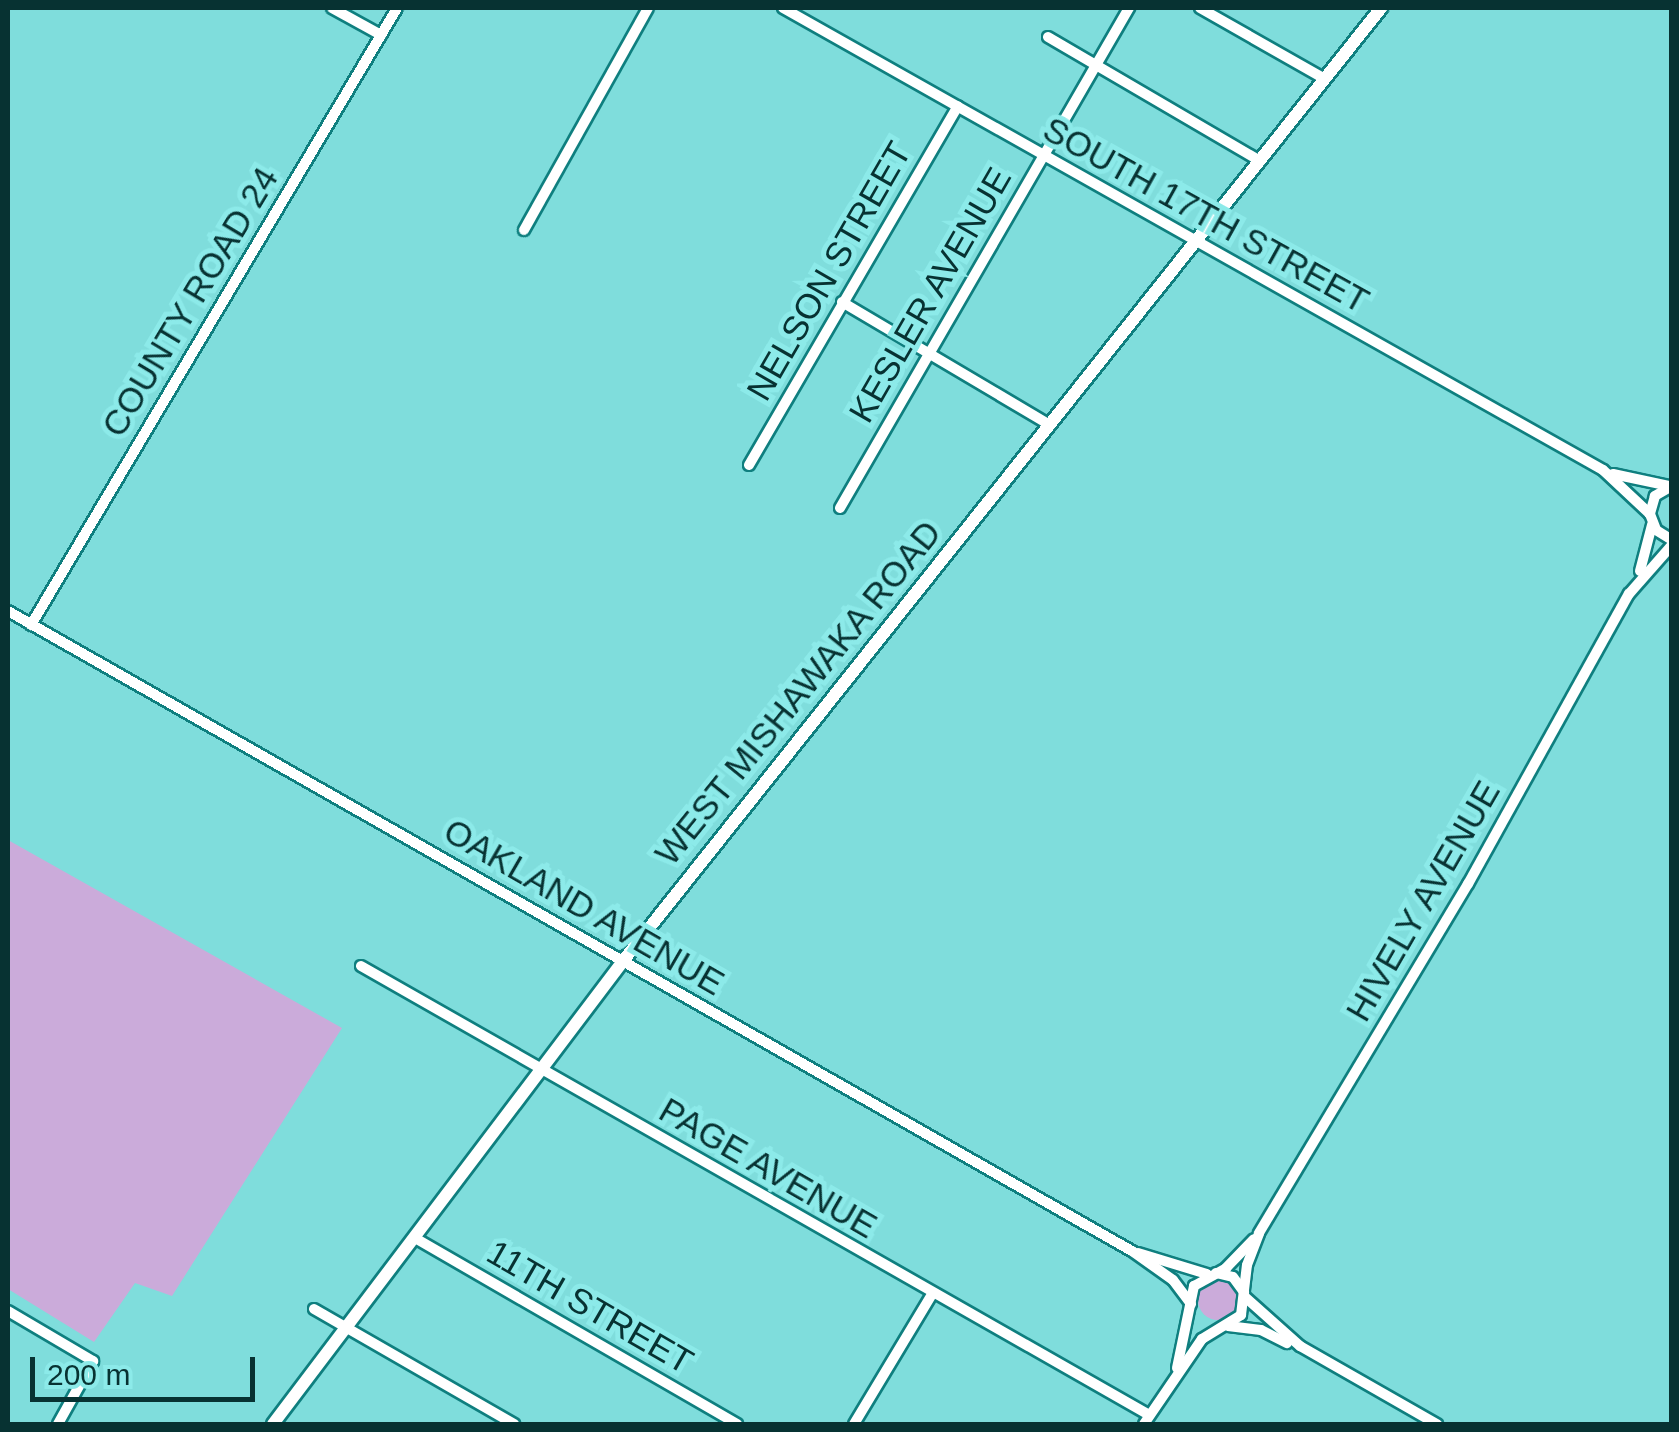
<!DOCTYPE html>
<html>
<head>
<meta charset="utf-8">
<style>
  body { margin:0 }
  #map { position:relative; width:1679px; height:1432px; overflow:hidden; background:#7fdddc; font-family:Helvetica,sans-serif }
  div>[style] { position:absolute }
  .green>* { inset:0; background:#cbabda }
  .round { border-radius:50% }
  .roads { filter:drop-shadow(2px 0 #0f7f7f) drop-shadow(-2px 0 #0f7f7f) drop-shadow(0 2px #0f7f7f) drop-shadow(0 -2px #0f7f7f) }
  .minor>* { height:10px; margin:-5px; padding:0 5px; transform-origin:5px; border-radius:5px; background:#fff }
  .major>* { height:12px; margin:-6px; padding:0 6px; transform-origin:6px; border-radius:6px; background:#fff }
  span { translate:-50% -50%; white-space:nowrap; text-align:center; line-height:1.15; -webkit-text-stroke:10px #8ceae9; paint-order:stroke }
  .street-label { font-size:35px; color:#073232 }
  .frame { position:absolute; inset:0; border:10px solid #073232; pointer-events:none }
  .scale { position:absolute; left:30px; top:1357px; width:225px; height:45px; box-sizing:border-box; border:5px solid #073232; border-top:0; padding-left:12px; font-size:30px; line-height:35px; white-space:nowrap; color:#073232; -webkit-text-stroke:8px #8ceae9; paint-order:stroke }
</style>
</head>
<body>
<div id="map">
  <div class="green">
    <i style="clip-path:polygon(8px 840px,342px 1028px,172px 1296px,135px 1283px,94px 1342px,8px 1289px)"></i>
    <i class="round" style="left:1198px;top:1280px;width:40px;height:40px"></i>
  </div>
  <div class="roads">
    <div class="minor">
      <i style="left:332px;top:8px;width:56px;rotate:28.9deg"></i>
      <i style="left:783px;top:8px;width:941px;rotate:29.4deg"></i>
      <i style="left:1603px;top:470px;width:64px;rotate:43.1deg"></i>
      <i style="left:1200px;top:8px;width:144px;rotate:29.6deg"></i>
      <i style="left:1048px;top:37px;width:246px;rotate:30.3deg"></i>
      <i style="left:524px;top:230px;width:254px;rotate:-60.8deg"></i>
      <i style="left:842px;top:302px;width:242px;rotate:30.6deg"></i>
      <i style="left:749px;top:465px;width:415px;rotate:-59.8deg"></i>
      <i style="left:1613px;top:474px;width:57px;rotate:12.1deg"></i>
      <i style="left:1672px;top:486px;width:20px;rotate:150deg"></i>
      <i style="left:1655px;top:496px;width:19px;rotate:106deg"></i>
      <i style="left:1650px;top:514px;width:17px;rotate:69deg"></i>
      <i style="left:1656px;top:530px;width:19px;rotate:32deg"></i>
      <i style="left:840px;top:508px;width:578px;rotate:-59.97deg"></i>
      <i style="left:1640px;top:571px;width:48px;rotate:-75.4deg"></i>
      <i style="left:8px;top:611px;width:1293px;rotate:29.66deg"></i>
      <i style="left:1132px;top:1251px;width:50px;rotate:35.3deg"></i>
      <i style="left:1173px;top:1280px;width:30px;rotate:53deg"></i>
      <i style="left:31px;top:625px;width:717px;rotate:-59.32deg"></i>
      <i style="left:361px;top:966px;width:907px;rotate:29.67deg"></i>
      <i style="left:415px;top:1238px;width:372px;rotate:30deg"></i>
      <i style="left:1138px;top:1253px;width:72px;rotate:16.9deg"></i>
      <i style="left:1216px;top:1273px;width:17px;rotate:13deg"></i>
      <i style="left:1233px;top:1277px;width:19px;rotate:54deg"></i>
      <i style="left:1245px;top:1297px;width:74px;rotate:41.7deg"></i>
      <i style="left:1300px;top:1346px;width:158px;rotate:29.7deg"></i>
      <i style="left:314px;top:1309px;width:231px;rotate:29.9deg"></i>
      <i style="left:8px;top:1311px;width:99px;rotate:30.5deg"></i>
      <i style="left:93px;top:1361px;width:72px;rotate:119.1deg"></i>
      <i style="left:1228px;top:1326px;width:33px;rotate:7deg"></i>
      <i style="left:1261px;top:1330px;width:29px;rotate:27deg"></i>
      <i style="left:1177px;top:1368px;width:84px;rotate:-78.3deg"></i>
      <i style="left:1194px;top:1286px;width:37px;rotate:-29deg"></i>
      <i style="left:1226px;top:1268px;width:40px;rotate:-46deg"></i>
      <i style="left:854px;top:1424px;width:152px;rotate:-59deg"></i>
      <i style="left:1144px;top:1424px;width:103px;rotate:-55.7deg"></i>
      <i style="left:1202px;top:1339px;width:46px;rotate:-31.6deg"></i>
      <i style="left:1241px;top:1315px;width:50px;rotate:-83.2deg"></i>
      <i style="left:1247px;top:1265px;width:34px;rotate:-69deg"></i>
      <i style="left:1259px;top:1233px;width:407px;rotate:-59.1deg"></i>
      <i style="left:1468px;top:884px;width:332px;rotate:-61deg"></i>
      <i style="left:1629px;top:594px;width:65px;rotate:-48.7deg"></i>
    </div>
    <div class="major">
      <i style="left:273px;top:1424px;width:580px;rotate:-52.91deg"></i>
      <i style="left:623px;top:961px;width:1218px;rotate:-51.5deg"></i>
    </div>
  </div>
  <div class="street-label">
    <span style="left:1206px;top:215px;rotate:29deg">SOUTH 17TH STREET</span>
    <span style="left:829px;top:271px;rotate:-60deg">NELSON STREET</span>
    <span style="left:930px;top:295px;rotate:-60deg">KESLER AVENUE</span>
    <span style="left:190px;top:302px;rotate:-59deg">COUNTY ROAD 24</span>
    <span style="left:798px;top:693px;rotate:-51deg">WEST MISHAWAKA ROAD</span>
    <span style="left:1423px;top:901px;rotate:-60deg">HIVELY AVENUE</span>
    <span style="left:584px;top:907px;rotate:30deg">OAKLAND AVENUE</span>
    <span style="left:768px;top:1168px;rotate:30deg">PAGE AVENUE</span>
    <span style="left:590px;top:1307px;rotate:30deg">11TH STREET</span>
  </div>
  <div class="frame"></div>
  <div class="scale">200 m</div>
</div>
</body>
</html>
